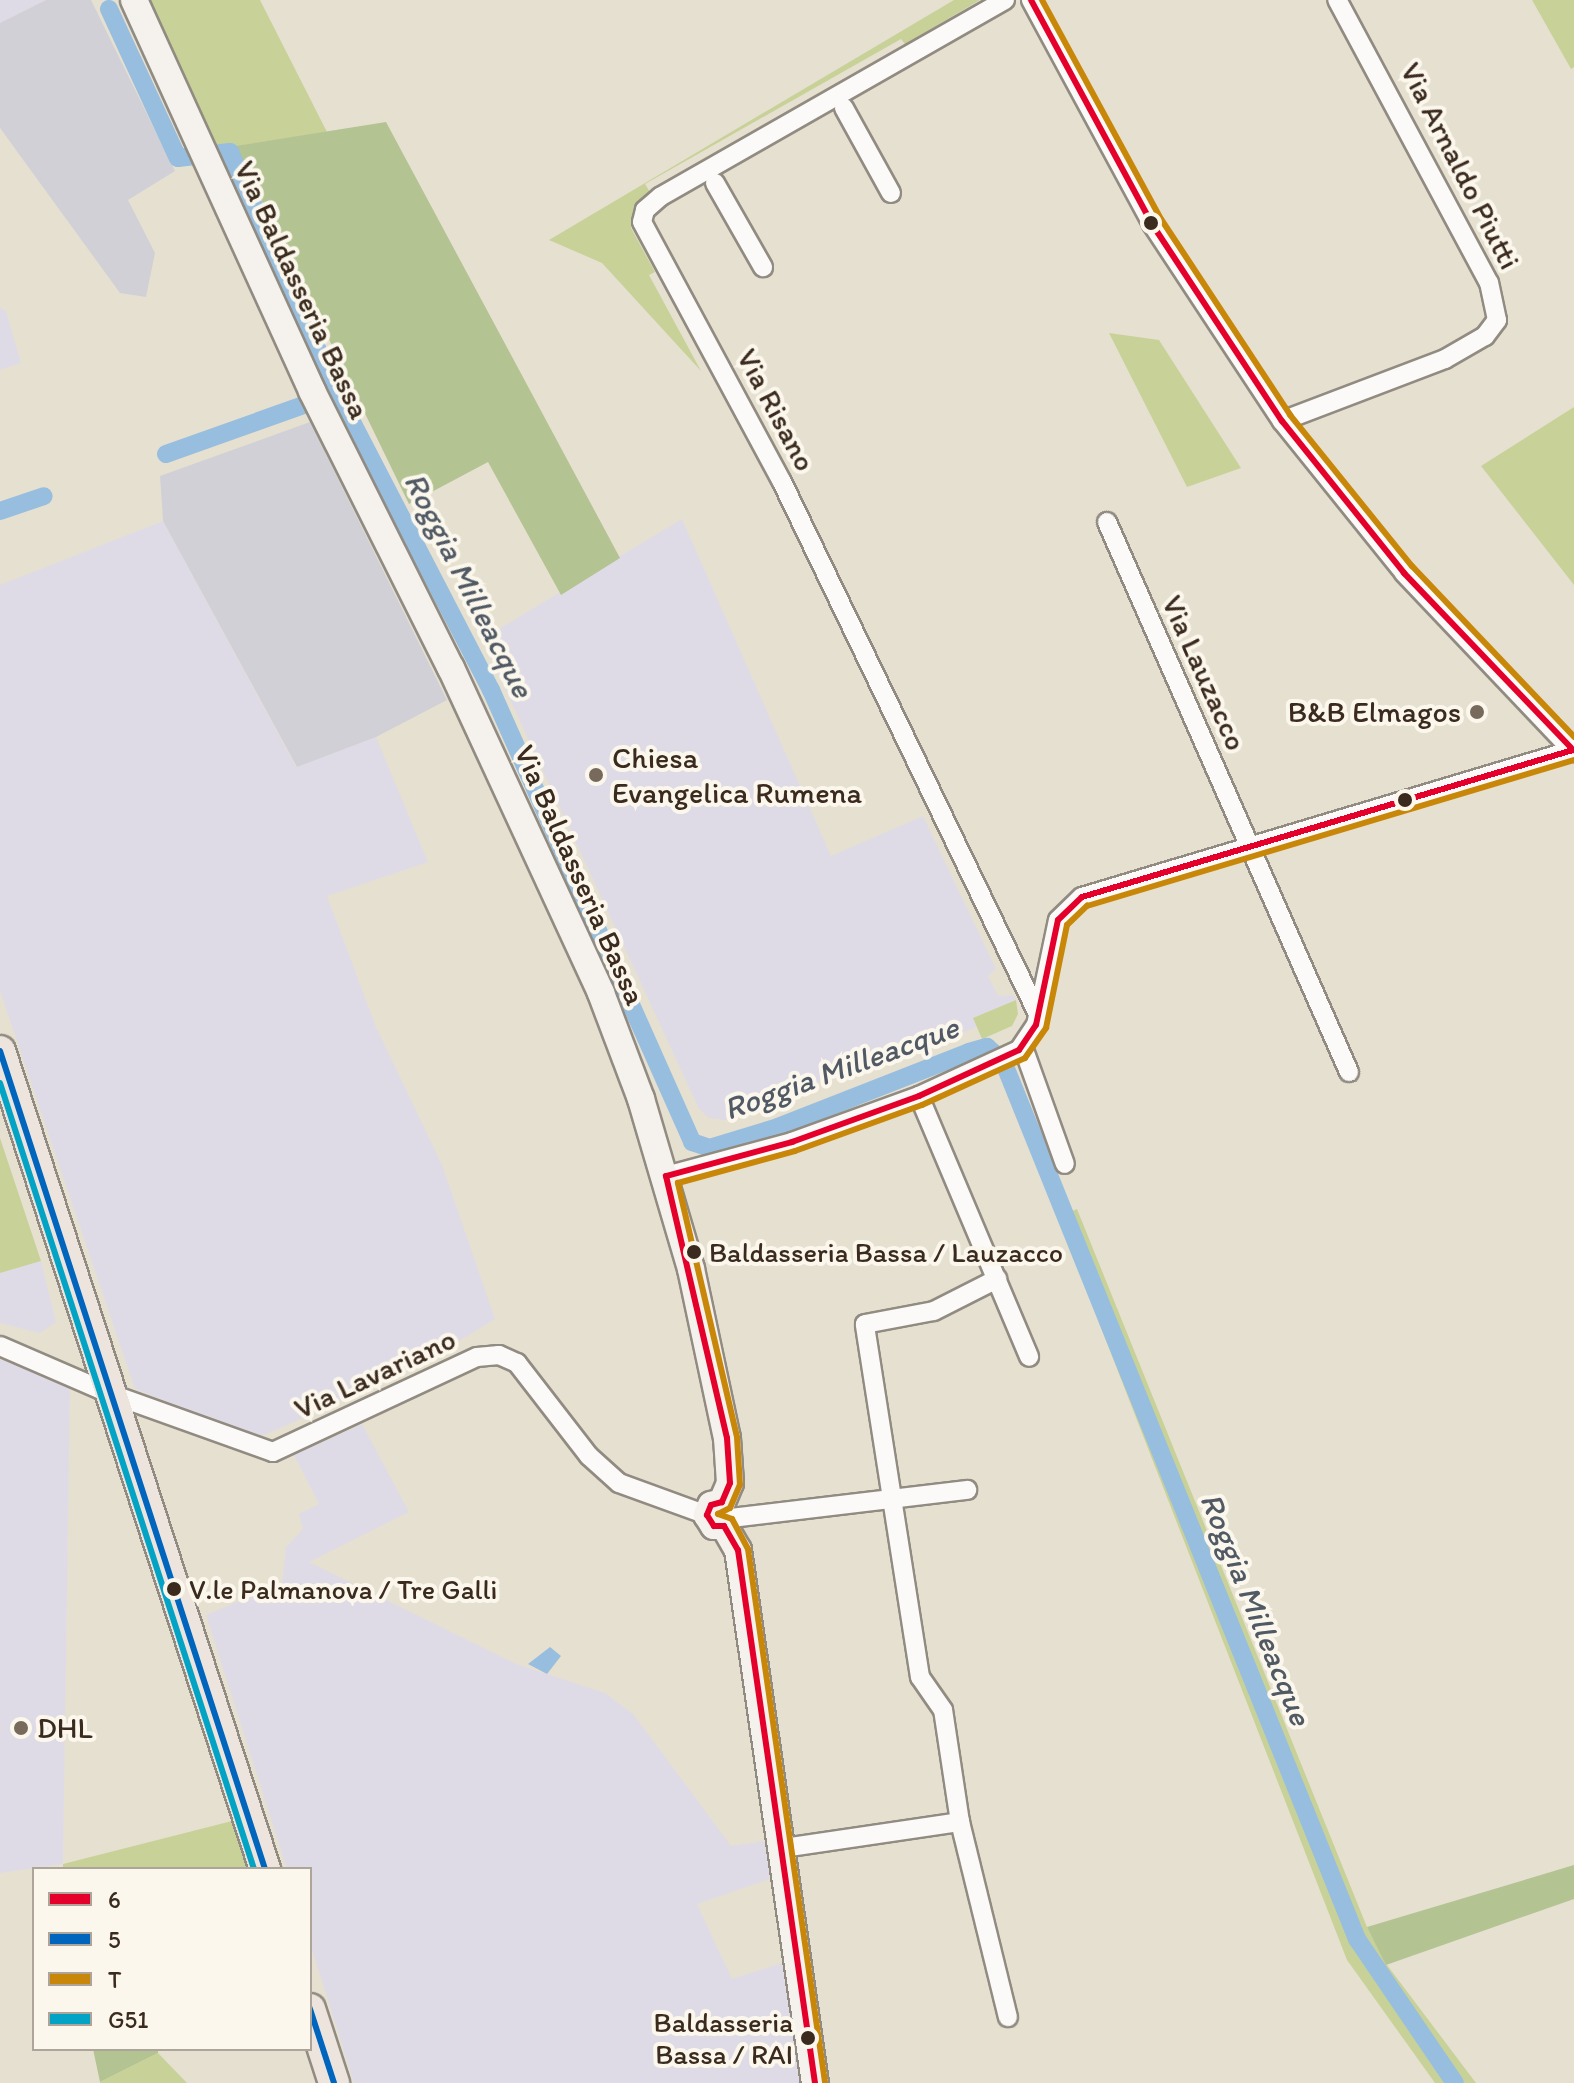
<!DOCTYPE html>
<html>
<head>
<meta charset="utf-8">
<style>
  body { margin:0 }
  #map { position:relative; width:1574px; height:2083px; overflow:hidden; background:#e6e0d0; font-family:Itim,sans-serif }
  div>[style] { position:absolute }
  .built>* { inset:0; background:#dfdbe6 }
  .industrial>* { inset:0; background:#d1d0d7 }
  .green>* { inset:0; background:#c8d298 }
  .forest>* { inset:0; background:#b4c392 }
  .water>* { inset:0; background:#98bedf }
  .canal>* { height:18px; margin:-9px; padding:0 9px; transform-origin:9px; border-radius:9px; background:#98bedf }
  .roads { filter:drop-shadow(2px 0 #918b81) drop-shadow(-2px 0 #918b81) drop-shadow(0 2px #918b81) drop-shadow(0 -2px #918b81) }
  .street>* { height:18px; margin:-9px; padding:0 9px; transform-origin:9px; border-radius:9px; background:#fbfaf8 }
  .secondary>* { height:26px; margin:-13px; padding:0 13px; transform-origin:13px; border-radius:13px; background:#f5f2ed }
  .primary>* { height:30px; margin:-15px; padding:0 15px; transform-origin:15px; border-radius:15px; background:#ede5dd }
  .bus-1>* { height:6px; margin:-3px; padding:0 3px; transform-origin:3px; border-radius:3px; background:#e4002b }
  .bus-2>* { height:6px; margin:-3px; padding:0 3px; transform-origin:3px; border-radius:3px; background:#0065bd }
  .bus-3>* { height:6px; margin:-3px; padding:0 3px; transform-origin:3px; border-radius:3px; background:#c88708 }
  .bus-4>* { height:6px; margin:-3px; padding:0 3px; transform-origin:3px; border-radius:3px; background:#03a3c5 }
  .dots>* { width:22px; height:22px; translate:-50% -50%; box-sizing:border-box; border:4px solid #fbf7ec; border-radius:50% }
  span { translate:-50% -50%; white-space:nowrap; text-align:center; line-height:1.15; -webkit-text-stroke:8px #fbf7ec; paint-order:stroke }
  .bus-label { font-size:28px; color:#3b2a1e }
  .left { translate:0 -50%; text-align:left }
  .right { translate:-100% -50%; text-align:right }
  .street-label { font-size:30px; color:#3b2a1e }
  .poi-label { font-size:30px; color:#3b2a1e }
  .water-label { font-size:32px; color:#505964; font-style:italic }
  .legend { position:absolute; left:32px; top:1867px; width:280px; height:184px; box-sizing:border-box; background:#fbf7ec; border:2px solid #aea59a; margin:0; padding:10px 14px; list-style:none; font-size:24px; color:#3b2a1e }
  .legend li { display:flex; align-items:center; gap:16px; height:40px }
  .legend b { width:40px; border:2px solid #aea59a }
</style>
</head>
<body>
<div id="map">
  <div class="built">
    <i style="clip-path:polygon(0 0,46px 0,0 23px)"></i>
    <i style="clip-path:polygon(0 308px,6px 311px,21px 363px,0 370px)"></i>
    <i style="clip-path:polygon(682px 519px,831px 856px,923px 816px,996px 969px,988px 976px,998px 996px,1013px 995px,1016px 1000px,973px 1018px,977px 1027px,846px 1080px,841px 1072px,725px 1120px,709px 1118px,699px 1109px,482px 639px)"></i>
    <i style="clip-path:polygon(163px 521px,296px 767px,376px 737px,428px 862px,327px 896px,376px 1027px,442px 1165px,495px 1319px,410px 1371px,257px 1438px,135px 1389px,0 991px,0 585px)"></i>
    <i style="clip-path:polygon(41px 1261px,56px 1322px,40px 1333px,0 1323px,0 1273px)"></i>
    <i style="clip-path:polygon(0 1359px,70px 1388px,63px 1864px,0 1873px)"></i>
    <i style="clip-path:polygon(362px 1424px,409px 1512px,309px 1562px,516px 1664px,605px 1693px,634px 1715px,731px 1846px,765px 1841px,770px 1879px,697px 1904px,732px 1979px,782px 1963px,800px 2083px,354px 2083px,310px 1943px,310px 1869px,287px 1869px,206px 1615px,282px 1583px,286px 1547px,303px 1529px,299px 1514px,319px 1504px,294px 1455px)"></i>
  </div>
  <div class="industrial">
    <i style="clip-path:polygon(46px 0,91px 0,175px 171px,128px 200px,155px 253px,146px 297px,120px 293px,0 128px,0 23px)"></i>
    <i style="clip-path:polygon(310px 422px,447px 700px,376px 737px,297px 767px,163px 521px,160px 476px)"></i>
  </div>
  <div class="green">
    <i style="clip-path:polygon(145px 0,260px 0,327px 132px,217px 149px)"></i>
    <i style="clip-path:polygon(954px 0,980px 0,905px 44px,901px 39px,645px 184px,650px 192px,635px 206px,631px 228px,655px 272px,649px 275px,701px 371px,602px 263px,549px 240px)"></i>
    <i style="clip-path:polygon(1532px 0,1574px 0,1574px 67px,1571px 69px)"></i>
    <i style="clip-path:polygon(1109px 333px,1159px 340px,1241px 468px,1187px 487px)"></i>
    <i style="clip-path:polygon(1574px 407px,1574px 585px,1481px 466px)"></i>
    <i style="clip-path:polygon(1016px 1000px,1018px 1014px,1012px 1026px,982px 1039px,973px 1018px)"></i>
    <i style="clip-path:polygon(0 1138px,41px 1261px,0 1273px)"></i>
    <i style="clip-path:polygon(1077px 1209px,1367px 1927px,1387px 1965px,1476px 2083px,1435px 2083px,1347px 1960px,1058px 1217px)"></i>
    <i style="clip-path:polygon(232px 1821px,248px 1869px,63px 1869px,63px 1864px)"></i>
    <i style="clip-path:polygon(158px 2053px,187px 2083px,100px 2083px,100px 2082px)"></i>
  </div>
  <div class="forest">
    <i style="clip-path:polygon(386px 122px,620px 558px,561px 595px,488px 462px,409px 504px,235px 146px)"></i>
    <i style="clip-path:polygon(1574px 1865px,1574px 1899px,1386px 1965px,1367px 1927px)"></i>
    <i style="clip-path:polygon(93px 2049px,158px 2049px,158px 2053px,100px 2082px)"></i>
  </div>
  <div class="water">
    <i style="clip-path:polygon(550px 1647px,561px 1656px,547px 1674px,528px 1664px)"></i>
  </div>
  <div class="canal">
    <i style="left:109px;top:9px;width:164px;rotate:65.2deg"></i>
    <i style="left:178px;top:158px;width:52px;rotate:-6.6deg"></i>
    <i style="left:230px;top:152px;width:264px;rotate:66.1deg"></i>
    <i style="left:337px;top:393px;width:335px;rotate:62.6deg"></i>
    <i style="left:491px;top:690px;width:495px;rotate:66deg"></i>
    <i style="left:692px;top:1142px;width:18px;rotate:19deg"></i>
    <i style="left:709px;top:1148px;width:72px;rotate:-16.9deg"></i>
    <i style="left:778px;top:1127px;width:205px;rotate:-21.4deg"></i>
    <i style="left:969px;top:1052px;width:19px;rotate:-16deg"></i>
    <i style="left:987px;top:1047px;width:21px;rotate:41deg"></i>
    <i style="left:1003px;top:1061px;width:947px;rotate:68.04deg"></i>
    <i style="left:1357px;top:1939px;width:174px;rotate:55.8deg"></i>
    <i style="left:166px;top:454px;width:170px;rotate:-19.6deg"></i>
    <i style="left:0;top:511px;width:46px;rotate:-18.8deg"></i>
  </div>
  <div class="roads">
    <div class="street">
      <i style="left:1005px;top:0;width:397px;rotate:150.3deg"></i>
      <i style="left:660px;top:197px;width:20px;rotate:139deg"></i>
      <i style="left:645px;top:210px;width:12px;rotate:104deg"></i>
      <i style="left:642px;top:222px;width:295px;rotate:61.7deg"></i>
      <i style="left:782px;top:482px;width:593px;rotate:64.3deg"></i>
      <i style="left:1031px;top:0;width:255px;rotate:61.6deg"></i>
      <i style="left:1152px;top:224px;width:236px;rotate:56.6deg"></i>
      <i style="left:1282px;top:421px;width:195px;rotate:51.2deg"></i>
      <i style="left:1404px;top:573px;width:247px;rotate:46.5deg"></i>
      <i style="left:844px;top:108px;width:97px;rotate:61.1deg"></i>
      <i style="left:715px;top:183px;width:97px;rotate:60.3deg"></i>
      <i style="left:1282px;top:421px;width:174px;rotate:-20.8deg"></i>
      <i style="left:1445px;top:359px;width:46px;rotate:-29.9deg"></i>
      <i style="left:1485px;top:336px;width:20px;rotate:-53deg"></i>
      <i style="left:1497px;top:320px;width:38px;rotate:-102deg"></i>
      <i style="left:1489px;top:283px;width:321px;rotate:-118.2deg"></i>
      <i style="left:1107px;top:522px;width:601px;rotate:66.25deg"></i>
      <i style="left:1023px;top:1047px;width:124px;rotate:70.3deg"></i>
      <i style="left:919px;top:1096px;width:283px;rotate:67.1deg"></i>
      <i style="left:666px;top:1176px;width:131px;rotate:-15.1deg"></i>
      <i style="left:792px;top:1142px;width:135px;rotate:-19.9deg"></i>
      <i style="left:919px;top:1096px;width:110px;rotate:-24.7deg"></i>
      <i style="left:1019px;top:1050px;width:30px;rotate:-56deg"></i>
      <i style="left:1036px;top:1025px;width:107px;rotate:-78.2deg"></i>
      <i style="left:1058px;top:920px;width:33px;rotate:-44deg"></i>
      <i style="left:1082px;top:897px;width:513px;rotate:-16.67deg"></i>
      <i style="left:0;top:1346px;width:121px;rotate:23.4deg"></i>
      <i style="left:111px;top:1394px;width:172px;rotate:19.7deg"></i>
      <i style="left:273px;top:1452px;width:225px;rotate:-25deg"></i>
      <i style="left:477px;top:1357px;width:22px;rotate:-5deg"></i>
      <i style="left:499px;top:1355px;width:20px;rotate:24deg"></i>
      <i style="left:517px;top:1363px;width:118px;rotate:52.3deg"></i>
      <i style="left:589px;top:1456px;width:40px;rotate:42deg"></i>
      <i style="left:619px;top:1483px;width:94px;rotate:20deg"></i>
      <i style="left:731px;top:1518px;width:238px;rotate:-6.8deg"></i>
      <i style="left:960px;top:1822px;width:201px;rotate:76.2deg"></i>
      <i style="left:783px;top:1848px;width:179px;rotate:-8.4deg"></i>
      <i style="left:960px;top:1822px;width:113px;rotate:-98.6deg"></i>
      <i style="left:943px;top:1710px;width:40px;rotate:-124.9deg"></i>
      <i style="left:920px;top:1677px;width:357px;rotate:-98.9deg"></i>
      <i style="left:865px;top:1324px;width:70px;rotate:-10.7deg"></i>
      <i style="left:934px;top:1311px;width:71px;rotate:-26.9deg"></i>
    </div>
    <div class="secondary">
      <i style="left:134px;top:0;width:430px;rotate:65.5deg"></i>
      <i style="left:312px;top:391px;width:310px;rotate:63.4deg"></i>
      <i style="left:451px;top:668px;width:358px;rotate:65.2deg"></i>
      <i style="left:601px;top:993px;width:113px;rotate:69.3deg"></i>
      <i style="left:641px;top:1099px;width:177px;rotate:73.6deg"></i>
      <i style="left:691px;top:1269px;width:173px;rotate:78deg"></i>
      <i style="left:727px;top:1438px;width:45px;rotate:86.2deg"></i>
      <i style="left:730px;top:1483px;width:21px;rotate:113deg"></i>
      <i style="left:722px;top:1502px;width:11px;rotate:165deg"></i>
      <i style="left:711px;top:1505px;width:11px;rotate:112deg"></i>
      <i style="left:707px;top:1515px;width:13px;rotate:58deg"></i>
      <i style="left:714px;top:1526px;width:10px"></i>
      <i style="left:724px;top:1526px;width:28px;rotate:60deg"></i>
      <i style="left:738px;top:1550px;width:539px;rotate:81.78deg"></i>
    </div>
    <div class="primary">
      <i style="left:0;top:1051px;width:860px;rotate:72.05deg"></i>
      <i style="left:310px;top:2009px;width:78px;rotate:72deg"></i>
    </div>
  </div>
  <div class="bus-1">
    <i style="left:1031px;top:0;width:255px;rotate:61.6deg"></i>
    <i style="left:1152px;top:224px;width:236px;rotate:56.6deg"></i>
    <i style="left:1282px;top:421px;width:195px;rotate:51.2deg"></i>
    <i style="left:1404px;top:573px;width:245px;rotate:46.3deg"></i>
    <i style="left:666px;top:1176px;width:131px;rotate:-15.1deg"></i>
    <i style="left:792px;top:1142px;width:135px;rotate:-19.9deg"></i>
    <i style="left:919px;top:1096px;width:110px;rotate:-24.7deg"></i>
    <i style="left:1019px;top:1050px;width:30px;rotate:-56deg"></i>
    <i style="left:1036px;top:1025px;width:107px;rotate:-78.2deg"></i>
    <i style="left:1058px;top:920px;width:33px;rotate:-44deg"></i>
    <i style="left:1082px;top:897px;width:513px;rotate:-16.67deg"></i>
    <i style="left:666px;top:1176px;width:269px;rotate:76.9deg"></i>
    <i style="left:727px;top:1438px;width:45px;rotate:86.2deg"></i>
    <i style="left:730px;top:1483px;width:21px;rotate:113deg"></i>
    <i style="left:722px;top:1502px;width:11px;rotate:165deg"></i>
    <i style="left:711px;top:1505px;width:11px;rotate:112deg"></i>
    <i style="left:707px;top:1515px;width:13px;rotate:58deg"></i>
    <i style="left:714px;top:1526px;width:10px"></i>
    <i style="left:724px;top:1526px;width:28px;rotate:60deg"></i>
    <i style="left:738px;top:1550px;width:539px;rotate:81.78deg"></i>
  </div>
  <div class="bus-2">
    <i style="left:0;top:1051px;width:860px;rotate:72.05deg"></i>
    <i style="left:310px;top:2009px;width:78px;rotate:72deg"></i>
  </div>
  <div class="bus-3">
    <i style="left:1042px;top:0;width:249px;rotate:61.5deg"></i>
    <i style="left:1161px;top:219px;width:235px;rotate:56.6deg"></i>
    <i style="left:1290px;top:415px;width:194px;rotate:51.1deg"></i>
    <i style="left:1412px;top:566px;width:236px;rotate:46.5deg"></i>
    <i style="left:825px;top:2082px;width:539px;rotate:-98.22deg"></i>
    <i style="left:748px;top:1549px;width:34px;rotate:-118deg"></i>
    <i style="left:732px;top:1519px;width:15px;rotate:-160deg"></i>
    <i style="left:718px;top:1514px;width:13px;rotate:-27deg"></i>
    <i style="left:730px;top:1508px;width:25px;rotate:-67deg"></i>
    <i style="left:740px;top:1485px;width:48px;rotate:-93.6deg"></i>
    <i style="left:737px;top:1437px;width:261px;rotate:-103.1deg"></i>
    <i style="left:678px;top:1183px;width:121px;rotate:-15.3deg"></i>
    <i style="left:795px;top:1151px;width:135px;rotate:-19.9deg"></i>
    <i style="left:922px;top:1105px;width:113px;rotate:-24.5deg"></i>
    <i style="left:1025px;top:1058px;width:37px;rotate:-55deg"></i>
    <i style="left:1046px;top:1028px;width:105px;rotate:-78.5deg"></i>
    <i style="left:1067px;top:925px;width:28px;rotate:-44deg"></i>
    <i style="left:1087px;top:906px;width:508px;rotate:-16.69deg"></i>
  </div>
  <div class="bus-4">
    <i style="left:0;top:1083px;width:826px;rotate:72.09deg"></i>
  </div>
  <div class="dots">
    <i style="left:1151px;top:223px;background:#3b2a1e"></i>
    <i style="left:1477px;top:712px;background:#776a5c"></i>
    <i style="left:596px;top:775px;background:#776a5c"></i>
    <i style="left:1405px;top:800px;background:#3b2a1e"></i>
    <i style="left:694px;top:1252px;background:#3b2a1e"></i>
    <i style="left:174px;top:1589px;background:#3b2a1e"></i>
    <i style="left:21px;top:1728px;background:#776a5c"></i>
    <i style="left:808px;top:2038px;background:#3b2a1e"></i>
  </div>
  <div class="bus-label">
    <span class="left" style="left:709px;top:1252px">Baldasseria Bassa / Lauzacco</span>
    <span class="left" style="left:189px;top:1589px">V.le Palmanova / Tre Galli</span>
    <span class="right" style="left:793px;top:2038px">Baldasseria<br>Bassa / RAI</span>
  </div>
  <div class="street-label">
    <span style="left:1460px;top:166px;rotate:63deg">Via Arnaldo Piutti</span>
    <span style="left:302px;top:290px;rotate:65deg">Via Baldasseria Bassa</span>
    <span style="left:776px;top:410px;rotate:62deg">Via Risano</span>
    <span style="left:1204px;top:673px;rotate:66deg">Via Lauzacco</span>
    <span style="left:580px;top:875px;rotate:66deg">Via Baldasseria Bassa</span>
    <span style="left:375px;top:1374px;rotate:-25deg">Via Lavariano</span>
  </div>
  <div class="poi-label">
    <span class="right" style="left:1461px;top:712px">B&amp;B Elmagos</span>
    <span class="left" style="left:612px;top:775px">Chiesa<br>Evangelica Rumena</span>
    <span class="left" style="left:37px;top:1728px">DHL</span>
  </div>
  <div class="water-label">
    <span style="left:469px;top:585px;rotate:63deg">Roggia Milleacque</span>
    <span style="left:841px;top:1068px;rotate:-20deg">Roggia Milleacque</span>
    <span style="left:1256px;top:1609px;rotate:68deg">Roggia Milleacque</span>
  </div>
  <ul class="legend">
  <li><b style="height:10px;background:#e4002b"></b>6</li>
  <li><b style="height:10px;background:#0065bd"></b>5</li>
  <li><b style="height:10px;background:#c88708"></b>T</li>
  <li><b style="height:10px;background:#03a3c5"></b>G51</li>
  </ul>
</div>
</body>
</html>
